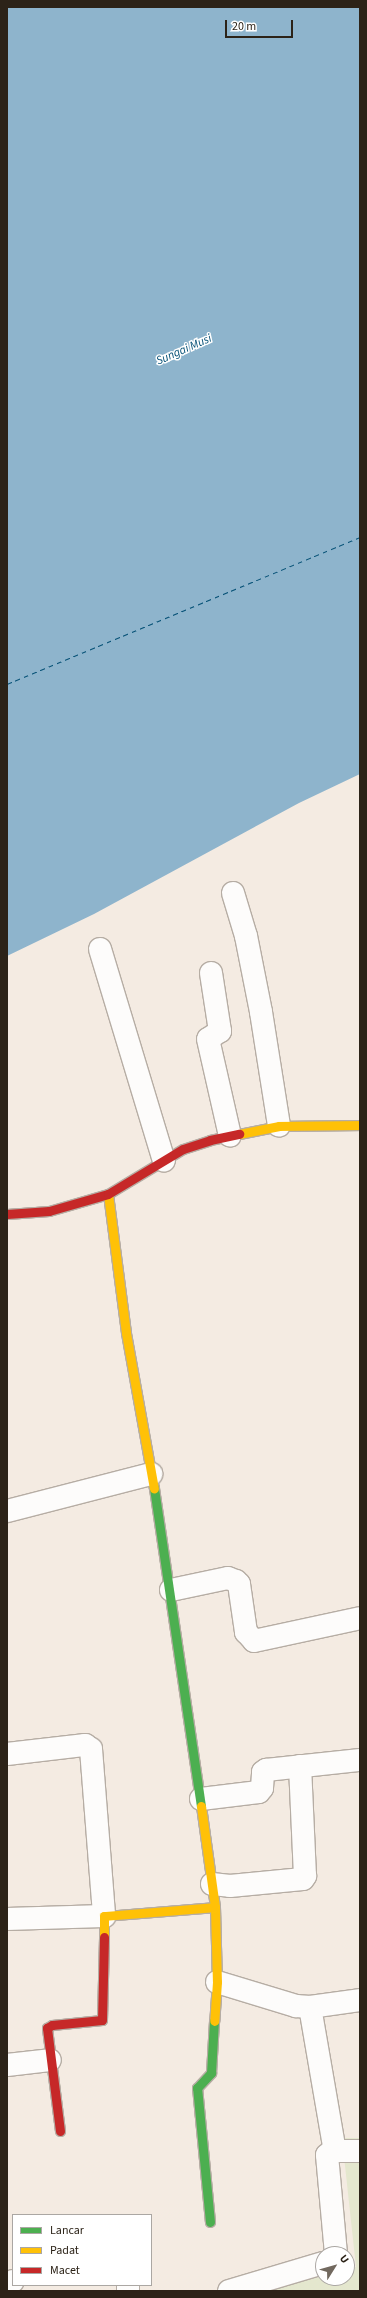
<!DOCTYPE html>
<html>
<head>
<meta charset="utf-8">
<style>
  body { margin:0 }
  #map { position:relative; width:367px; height:2298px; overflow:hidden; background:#f4ebe2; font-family:"Source Sans 3",sans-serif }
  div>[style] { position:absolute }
  .green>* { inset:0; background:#e4e7ce }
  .water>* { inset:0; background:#8eb4cc }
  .ferry>* { height:1px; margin-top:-0.5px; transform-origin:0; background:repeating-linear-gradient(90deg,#075277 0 5px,transparent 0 9px) }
  .roads { filter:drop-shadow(1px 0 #b6ada4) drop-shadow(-1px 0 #b6ada4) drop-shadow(0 1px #b6ada4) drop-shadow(0 -1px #b6ada4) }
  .street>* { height:22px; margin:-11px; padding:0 11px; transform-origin:11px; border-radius:11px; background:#fdfcfb }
  .fast>* { height:9px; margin:-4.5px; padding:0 4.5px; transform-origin:4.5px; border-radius:4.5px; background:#4caf50 }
  .slow>* { height:9px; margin:-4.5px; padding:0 4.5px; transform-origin:4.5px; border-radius:4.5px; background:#ffc107 }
  .jam>* { height:9px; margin:-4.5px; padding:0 4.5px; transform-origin:4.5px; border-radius:4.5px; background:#c62828 }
  span { translate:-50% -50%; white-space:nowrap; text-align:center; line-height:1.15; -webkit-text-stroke:3px #fff; paint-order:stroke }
  .water-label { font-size:12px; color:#075277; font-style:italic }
  .frame { position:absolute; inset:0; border:8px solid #2c2318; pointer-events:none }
  .legend { position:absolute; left:12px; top:2214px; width:140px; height:72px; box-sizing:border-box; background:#fff; border:1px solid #aba7a3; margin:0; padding:5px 7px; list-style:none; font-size:12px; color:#2c2318 }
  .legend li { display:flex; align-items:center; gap:8px; height:20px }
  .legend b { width:20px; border:1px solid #aba7a3 }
  .north { position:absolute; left:315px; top:2246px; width:40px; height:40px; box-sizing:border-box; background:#fff; border:1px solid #aba7a3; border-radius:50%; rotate:53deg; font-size:11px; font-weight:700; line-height:16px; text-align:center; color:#2c2318 }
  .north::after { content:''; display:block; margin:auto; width:14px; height:18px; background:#72695f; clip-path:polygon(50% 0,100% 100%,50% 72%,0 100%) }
  .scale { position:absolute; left:225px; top:20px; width:68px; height:18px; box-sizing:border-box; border:2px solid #2c2318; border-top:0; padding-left:5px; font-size:12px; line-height:14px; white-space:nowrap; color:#2c2318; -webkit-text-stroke:3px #fff; paint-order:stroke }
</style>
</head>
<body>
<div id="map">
  <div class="green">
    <i style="clip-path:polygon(342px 2138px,360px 2138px,360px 2291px,265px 2291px,323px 2276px,323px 2278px,347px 2278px,347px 2270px,356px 2267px)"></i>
  </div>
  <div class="water">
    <i style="clip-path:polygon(7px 7px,360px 7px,360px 774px,299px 803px,94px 914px,7px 956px)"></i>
  </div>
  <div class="ferry">
    <i style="left:7px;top:684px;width:382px;rotate:-22.6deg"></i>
  </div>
  <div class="roads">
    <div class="street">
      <i style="left:233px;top:893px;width:45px;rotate:73.2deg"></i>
      <i style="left:246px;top:936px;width:77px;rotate:78.8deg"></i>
      <i style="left:261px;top:1012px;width:115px;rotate:81deg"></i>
      <i style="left:100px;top:949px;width:221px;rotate:73.2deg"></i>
      <i style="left:211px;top:973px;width:59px;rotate:81.2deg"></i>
      <i style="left:220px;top:1031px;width:14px;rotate:146deg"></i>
      <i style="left:208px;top:1039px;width:99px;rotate:77.2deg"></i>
      <i style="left:7px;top:1511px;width:149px;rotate:-14.4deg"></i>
      <i style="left:171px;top:1590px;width:58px;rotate:-11.9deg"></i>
      <i style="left:228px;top:1578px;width:9px;rotate:21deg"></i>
      <i style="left:236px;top:1581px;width:4px;rotate:45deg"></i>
      <i style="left:239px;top:1584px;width:49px;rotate:81.7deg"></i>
      <i style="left:246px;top:1632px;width:12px;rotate:48deg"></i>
      <i style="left:254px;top:1641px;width:108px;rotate:-12.2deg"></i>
      <i style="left:7px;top:1754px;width:79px;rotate:-6.6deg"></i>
      <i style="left:85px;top:1745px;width:7px;rotate:34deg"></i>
      <i style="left:91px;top:1749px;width:168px;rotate:85.5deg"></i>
      <i style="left:104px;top:1916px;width:97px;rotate:178.2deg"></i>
      <i style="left:201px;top:1799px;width:58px;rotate:-6.9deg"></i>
      <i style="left:259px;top:1792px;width:5px;rotate:-53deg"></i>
      <i style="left:262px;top:1788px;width:16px;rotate:-86deg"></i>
      <i style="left:263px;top:1772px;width:4px;rotate:-34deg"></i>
      <i style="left:266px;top:1770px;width:95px;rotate:-6.1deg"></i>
      <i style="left:212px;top:1884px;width:18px;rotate:6deg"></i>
      <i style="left:230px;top:1886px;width:73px;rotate:-5.5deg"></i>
      <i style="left:303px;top:1879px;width:4px;rotate:-56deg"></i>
      <i style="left:305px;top:1876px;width:110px;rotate:-92.6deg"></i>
      <i style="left:217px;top:1982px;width:83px;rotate:16.9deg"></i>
      <i style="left:296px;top:2006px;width:14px;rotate:4deg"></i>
      <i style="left:310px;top:2007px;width:50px;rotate:-8deg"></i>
      <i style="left:310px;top:2007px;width:146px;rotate:80.2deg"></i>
      <i style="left:7px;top:2065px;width:43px;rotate:-6.6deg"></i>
      <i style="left:336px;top:2254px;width:99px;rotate:-95.2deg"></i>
      <i style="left:327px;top:2155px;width:6px;rotate:-39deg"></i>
      <i style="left:332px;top:2151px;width:28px"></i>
      <i style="left:7px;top:2285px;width:7px;rotate:-34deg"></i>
      <i style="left:128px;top:2285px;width:6px;rotate:90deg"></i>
      <i style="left:229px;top:2291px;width:98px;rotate:-16.6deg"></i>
    </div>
    <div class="fast">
      <i style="left:154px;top:1488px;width:321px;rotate:81.6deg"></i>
      <i style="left:210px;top:2222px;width:135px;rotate:-95.5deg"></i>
      <i style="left:197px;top:2088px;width:21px;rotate:-47deg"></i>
      <i style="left:211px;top:2073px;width:52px;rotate:-86.7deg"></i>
    </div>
    <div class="slow">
      <i style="left:239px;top:1134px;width:41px;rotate:-11.3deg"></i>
      <i style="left:279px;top:1126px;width:81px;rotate:-0.7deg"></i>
      <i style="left:108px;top:1194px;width:140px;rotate:82.6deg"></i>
      <i style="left:126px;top:1333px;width:158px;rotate:79.8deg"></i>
      <i style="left:201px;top:1806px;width:102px;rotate:82.1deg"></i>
      <i style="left:215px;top:1907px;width:75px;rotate:88.5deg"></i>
      <i style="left:217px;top:1982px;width:39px;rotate:94deg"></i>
      <i style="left:104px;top:1937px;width:21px;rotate:-90deg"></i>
      <i style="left:104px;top:1916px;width:111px;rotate:-4.6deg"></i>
    </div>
    <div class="jam">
      <i style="left:7px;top:1214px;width:42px;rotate:-4.1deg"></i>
      <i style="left:49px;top:1211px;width:61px;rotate:-16.1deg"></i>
      <i style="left:108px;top:1194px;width:87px;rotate:-31deg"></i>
      <i style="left:183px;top:1149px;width:28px;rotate:-18deg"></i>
      <i style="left:210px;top:1140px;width:30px;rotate:-12deg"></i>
      <i style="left:60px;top:2131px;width:104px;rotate:-97.2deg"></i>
      <i style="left:47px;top:2028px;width:6px;rotate:-31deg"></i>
      <i style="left:52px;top:2025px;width:50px;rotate:-5.7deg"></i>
      <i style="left:102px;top:2020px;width:83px;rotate:-88.6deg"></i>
    </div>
  </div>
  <div class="water-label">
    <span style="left:184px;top:350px;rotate:-24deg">Sungai Musi</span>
  </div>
  <div class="frame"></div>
  <ul class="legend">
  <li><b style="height:5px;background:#4caf50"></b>Lancar</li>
  <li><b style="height:5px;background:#ffc107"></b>Padat</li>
  <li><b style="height:5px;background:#c62828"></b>Macet</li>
  </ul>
  <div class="north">U</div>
  <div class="scale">20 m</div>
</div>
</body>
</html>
